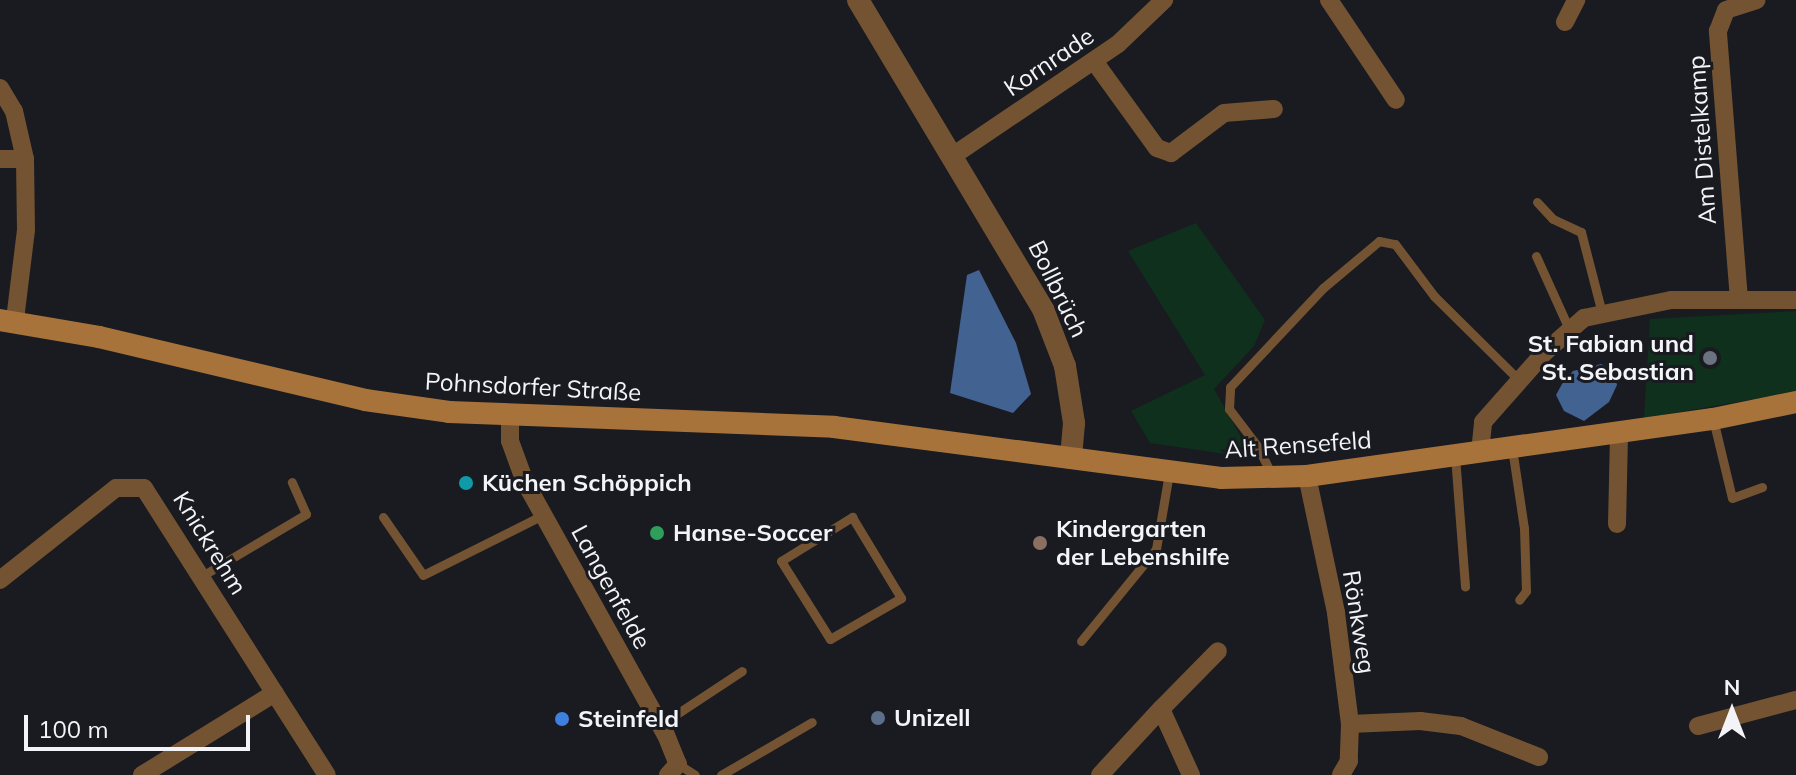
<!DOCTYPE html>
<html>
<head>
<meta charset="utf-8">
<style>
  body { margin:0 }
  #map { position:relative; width:1796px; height:775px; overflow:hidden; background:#191b20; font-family:Mulish,sans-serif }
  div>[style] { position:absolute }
  .green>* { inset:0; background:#0f301d }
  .water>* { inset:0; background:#426291 }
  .service>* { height:9px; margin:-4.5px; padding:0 4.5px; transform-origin:4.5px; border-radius:4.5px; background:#745332 }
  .minor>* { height:18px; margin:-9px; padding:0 9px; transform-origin:9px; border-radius:9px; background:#745332 }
  .tertiary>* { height:22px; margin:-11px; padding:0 11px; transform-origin:11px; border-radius:11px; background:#745332 }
  .secondary>* { height:22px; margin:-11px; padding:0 11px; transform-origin:11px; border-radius:11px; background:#a8733b }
  .dots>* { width:22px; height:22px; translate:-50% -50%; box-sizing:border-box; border:4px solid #191b20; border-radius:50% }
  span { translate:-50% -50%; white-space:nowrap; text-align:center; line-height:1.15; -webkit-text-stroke:6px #191b20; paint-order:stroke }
  .street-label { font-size:24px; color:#f2f4f8 }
  .poi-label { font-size:24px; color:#f2f4f8; font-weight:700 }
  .right { translate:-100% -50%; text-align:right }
  .left { translate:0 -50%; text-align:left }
  .north { position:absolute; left:1692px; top:671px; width:80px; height:80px; -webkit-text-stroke:6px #191b20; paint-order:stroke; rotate:0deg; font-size:22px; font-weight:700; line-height:32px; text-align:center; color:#f2f4f8 }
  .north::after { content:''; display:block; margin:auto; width:28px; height:36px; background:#f2f4f8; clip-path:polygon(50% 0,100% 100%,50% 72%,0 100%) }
  .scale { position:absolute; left:24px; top:715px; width:226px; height:36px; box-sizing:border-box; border:4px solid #f2f4f8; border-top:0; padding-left:10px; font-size:24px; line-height:28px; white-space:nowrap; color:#f2f4f8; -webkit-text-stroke:6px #191b20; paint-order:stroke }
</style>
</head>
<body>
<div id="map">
  <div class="green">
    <i style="clip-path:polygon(1196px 223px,1265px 320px,1254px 346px,1214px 389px,1246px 446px,1240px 456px,1150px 443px,1131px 411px,1205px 375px,1128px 251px)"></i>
    <i style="clip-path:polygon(1796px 311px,1796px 392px,1644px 418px,1650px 319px)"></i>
  </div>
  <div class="water">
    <i style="clip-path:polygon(979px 270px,1016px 343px,1031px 394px,1013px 413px,950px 393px,967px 275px)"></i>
    <i style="clip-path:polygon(1601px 364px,1613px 370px,1617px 385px,1609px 402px,1584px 421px,1564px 411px,1556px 395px,1562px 384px,1573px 371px)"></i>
  </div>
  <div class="service">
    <i style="left:1537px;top:202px;width:23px;rotate:47deg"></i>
    <i style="left:1553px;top:219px;width:31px;rotate:25deg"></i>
    <i style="left:1581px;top:232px;width:84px;rotate:75.5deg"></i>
    <i style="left:1536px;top:256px;width:80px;rotate:65.7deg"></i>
    <i style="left:1713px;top:419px;width:81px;rotate:76.5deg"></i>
    <i style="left:1732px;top:498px;width:32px;rotate:-20deg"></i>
    <i style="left:1512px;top:448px;width:81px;rotate:81.5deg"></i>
    <i style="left:1524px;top:528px;width:63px;rotate:88.2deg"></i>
    <i style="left:1526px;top:591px;width:11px;rotate:128deg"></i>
    <i style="left:1455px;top:456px;width:131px;rotate:85.6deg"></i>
    <i style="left:1272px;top:475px;width:31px;rotate:-117deg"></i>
    <i style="left:1258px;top:447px;width:48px;rotate:-127.3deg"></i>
    <i style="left:1229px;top:409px;width:22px;rotate:-87deg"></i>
    <i style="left:1230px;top:387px;width:136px;rotate:-46.8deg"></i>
    <i style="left:1323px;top:288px;width:73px;rotate:-40deg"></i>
    <i style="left:1379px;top:241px;width:16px;rotate:11deg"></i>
    <i style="left:1395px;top:244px;width:65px;rotate:53.1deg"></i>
    <i style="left:1434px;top:296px;width:121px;rotate:44.7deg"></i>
    <i style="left:383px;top:517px;width:70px;rotate:55.4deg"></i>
    <i style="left:423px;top:575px;width:134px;rotate:-26.6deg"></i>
    <i style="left:852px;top:517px;width:95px;rotate:58.8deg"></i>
    <i style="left:901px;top:598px;width:82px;rotate:150deg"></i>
    <i style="left:830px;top:639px;width:92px;rotate:-122.1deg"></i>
    <i style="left:781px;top:561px;width:84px;rotate:-31.8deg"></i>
    <i style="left:202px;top:576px;width:121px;rotate:-30.8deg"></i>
    <i style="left:306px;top:514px;width:35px;rotate:-114deg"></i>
    <i style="left:1081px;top:641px;width:119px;rotate:-50.8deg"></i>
    <i style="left:1156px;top:549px;width:77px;rotate:-80.3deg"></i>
    <i style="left:660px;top:725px;width:98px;rotate:-33.4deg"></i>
    <i style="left:678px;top:764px;width:20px;rotate:33deg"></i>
    <i style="left:721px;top:775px;width:105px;rotate:-30.2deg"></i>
  </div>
  <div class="minor">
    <i style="left:1329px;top:0;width:120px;rotate:56.2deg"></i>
    <i style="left:1565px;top:22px;width:25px;rotate:-63deg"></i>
    <i style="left:1094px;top:61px;width:107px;rotate:54.1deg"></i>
    <i style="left:1157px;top:148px;width:15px;rotate:20deg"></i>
    <i style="left:1171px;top:153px;width:66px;rotate:-37deg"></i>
    <i style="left:1224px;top:113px;width:50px;rotate:-4.6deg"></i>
    <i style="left:0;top:88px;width:27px;rotate:59deg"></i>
    <i style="left:14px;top:111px;width:49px;rotate:77.1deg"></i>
    <i style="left:25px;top:159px;width:71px;rotate:89.2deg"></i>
    <i style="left:26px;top:230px;width:91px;rotate:97deg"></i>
    <i style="left:954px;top:155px;width:198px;rotate:-34.1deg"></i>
    <i style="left:1118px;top:44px;width:64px;rotate:-43.7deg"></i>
    <i style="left:0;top:159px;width:25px"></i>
    <i style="left:1739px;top:300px;width:270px;rotate:-94.5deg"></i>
    <i style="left:1718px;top:31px;width:22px;rotate:-69deg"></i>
    <i style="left:1726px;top:10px;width:32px;rotate:-18deg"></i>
    <i style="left:510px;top:415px;width:26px;rotate:90deg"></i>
    <i style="left:510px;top:441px;width:44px;rotate:69.9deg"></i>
    <i style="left:525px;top:482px;width:290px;rotate:60.9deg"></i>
    <i style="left:666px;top:735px;width:31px;rotate:68deg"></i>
    <i style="left:678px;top:764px;width:15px;rotate:132deg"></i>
    <i style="left:1480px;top:452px;width:30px;rotate:-84deg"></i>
    <i style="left:1483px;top:422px;width:94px;rotate:-48.5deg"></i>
    <i style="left:1545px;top:352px;width:52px;rotate:-41.1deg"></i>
    <i style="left:1584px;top:318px;width:89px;rotate:-11.7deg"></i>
    <i style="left:1671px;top:300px;width:125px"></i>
    <i style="left:1307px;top:476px;width:140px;rotate:78deg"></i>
    <i style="left:1336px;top:613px;width:112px;rotate:82.8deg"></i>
    <i style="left:1350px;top:724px;width:37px;rotate:92deg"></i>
    <i style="left:1349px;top:761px;width:16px;rotate:120deg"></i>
    <i style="left:1617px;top:524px;width:91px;rotate:-88.7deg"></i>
    <i style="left:0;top:580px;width:148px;rotate:-38.4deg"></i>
    <i style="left:116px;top:488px;width:28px"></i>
    <i style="left:144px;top:488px;width:340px;rotate:57.5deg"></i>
    <i style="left:1350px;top:724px;width:70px;rotate:-2.5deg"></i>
    <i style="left:1420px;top:721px;width:41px;rotate:7deg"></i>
    <i style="left:1461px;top:726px;width:84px;rotate:21.7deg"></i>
    <i style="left:1698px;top:726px;width:101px;rotate:-14.9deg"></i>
    <i style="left:142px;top:775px;width:156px;rotate:-31.7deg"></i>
    <i style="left:1100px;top:775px;width:90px;rotate:-47.3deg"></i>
    <i style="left:1191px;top:775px;width:72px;rotate:-114.4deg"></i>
    <i style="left:1161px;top:709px;width:81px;rotate:-45.5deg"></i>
  </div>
  <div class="tertiary">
    <i style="left:858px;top:0;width:360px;rotate:59.1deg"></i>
    <i style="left:1043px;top:309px;width:61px;rotate:68.9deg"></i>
    <i style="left:1065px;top:366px;width:58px;rotate:81deg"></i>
    <i style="left:1074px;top:423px;width:35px;rotate:95deg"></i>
  </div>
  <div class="secondary">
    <i style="left:0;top:320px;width:100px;rotate:9.7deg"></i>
    <i style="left:99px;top:337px;width:273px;rotate:13.3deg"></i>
    <i style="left:365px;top:400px;width:85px;rotate:8.1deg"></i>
    <i style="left:449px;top:412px;width:385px;rotate:2.2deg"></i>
    <i style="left:834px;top:427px;width:390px;rotate:7.5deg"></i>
    <i style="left:1221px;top:478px;width:86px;rotate:-1.3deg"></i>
    <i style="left:1307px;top:476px;width:410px;rotate:-8deg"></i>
    <i style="left:1713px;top:419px;width:85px;rotate:-11.6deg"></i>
  </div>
  <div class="dots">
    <i style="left:1710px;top:358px;background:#6b7280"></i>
    <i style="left:466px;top:483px;background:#0f9aa8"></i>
    <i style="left:657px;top:533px;background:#2e9e5b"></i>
    <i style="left:1040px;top:543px;background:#8d6e63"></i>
    <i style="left:878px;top:718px;background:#5c6f8a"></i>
    <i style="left:562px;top:719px;background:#3f7fe0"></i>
  </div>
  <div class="street-label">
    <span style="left:1049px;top:62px;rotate:-34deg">Kornrade</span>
    <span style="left:1702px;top:140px;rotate:-94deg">Am Distelkamp</span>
    <span style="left:1058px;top:289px;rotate:64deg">Bollbrüch</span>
    <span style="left:533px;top:387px;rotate:3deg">Pohnsdorfer Straße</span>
    <span style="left:1298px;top:445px;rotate:-4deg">Alt Rensefeld</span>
    <span style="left:210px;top:543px;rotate:58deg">Knickrehm</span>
    <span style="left:611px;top:587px;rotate:61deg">Langenfelde</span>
    <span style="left:1359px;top:622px;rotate:81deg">Rönkweg</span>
  </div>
  <div class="poi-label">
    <span class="right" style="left:1694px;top:358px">St. Fabian und<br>St. Sebastian</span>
    <span class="left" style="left:482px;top:483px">Küchen Schöppich</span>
    <span class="left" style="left:1056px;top:543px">Kindergarten<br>der Lebenshilfe</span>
    <span class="left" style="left:673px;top:533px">Hanse-Soccer</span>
    <span class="left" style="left:894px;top:718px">Unizell</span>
    <span class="left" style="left:578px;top:719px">Steinfeld</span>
  </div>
  <div class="north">N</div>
  <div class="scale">100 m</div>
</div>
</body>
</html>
